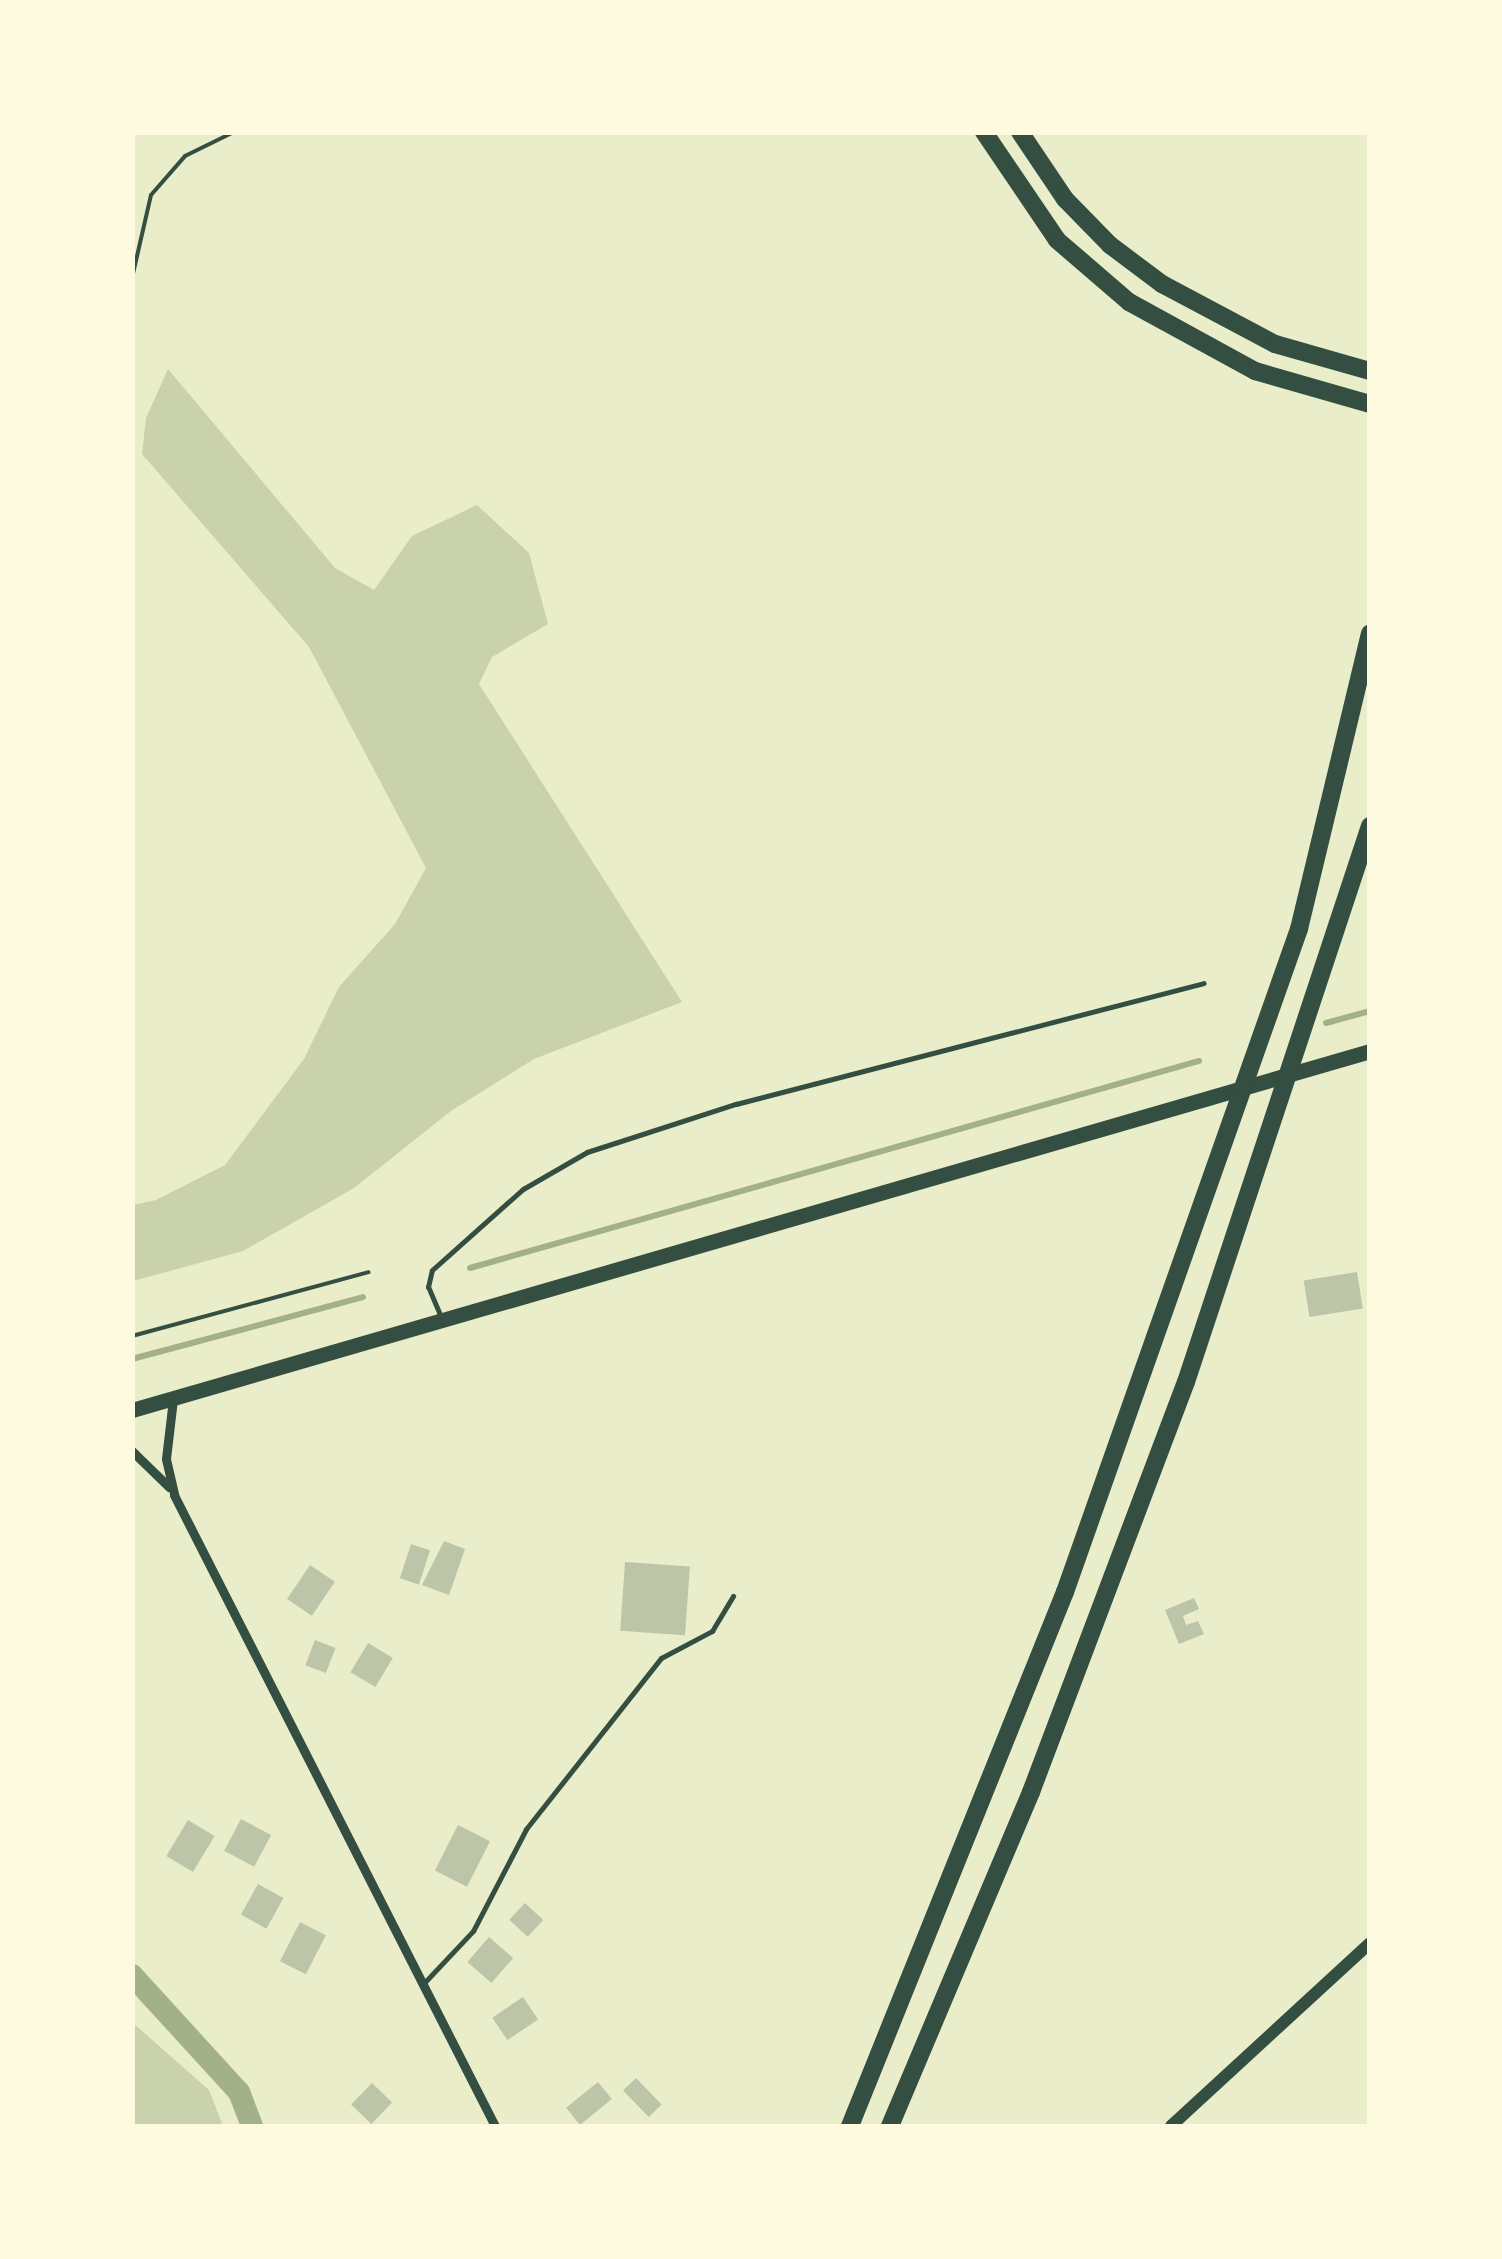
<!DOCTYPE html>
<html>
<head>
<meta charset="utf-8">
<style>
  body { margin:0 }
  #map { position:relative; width:1502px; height:2259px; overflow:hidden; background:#e9edc9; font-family:Lato,sans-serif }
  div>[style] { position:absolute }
  .green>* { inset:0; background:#cad2ad }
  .stream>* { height:6px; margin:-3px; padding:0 3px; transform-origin:3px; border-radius:3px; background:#a3b18a }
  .canal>* { height:22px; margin:-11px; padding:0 11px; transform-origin:11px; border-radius:11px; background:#a3b18a }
  .building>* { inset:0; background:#bcc5a7; transform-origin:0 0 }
  .path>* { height:4px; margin:-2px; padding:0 2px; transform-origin:2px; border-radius:2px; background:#344e41 }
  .service>* { height:5px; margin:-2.5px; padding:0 2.5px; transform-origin:2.5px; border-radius:2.5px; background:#344e41 }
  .minor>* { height:9px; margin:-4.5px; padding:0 4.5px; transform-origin:4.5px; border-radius:4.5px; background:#344e41 }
  .secondary>* { height:12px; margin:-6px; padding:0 6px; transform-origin:6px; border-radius:6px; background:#344e41 }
  .primary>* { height:15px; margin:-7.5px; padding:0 7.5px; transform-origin:7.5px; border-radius:7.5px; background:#344e41 }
  .motorway>* { height:18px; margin:-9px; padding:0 9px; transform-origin:9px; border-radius:9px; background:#344e41 }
  span { translate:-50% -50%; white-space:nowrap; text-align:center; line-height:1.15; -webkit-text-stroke:8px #fefae0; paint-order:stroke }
  .frame { position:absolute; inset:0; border:135px solid #fefae0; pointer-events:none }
</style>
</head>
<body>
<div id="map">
  <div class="green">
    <i style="clip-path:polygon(168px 369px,335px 568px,374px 590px,412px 536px,477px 505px,529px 553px,548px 624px,492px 657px,479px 684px,682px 1002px,534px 1059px,451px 1111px,354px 1188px,243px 1251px,133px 1281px,133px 1205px,156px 1200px,225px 1165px,304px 1059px,339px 987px,395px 924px,426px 868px,309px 647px,142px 454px,146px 418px)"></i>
    <i style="clip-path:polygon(133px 2023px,209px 2090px,223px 2126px,133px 2126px)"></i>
  </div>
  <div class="stream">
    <i style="left:1326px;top:1023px;width:46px;rotate:-15.3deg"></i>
    <i style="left:470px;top:1268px;width:758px;rotate:-15.85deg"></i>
    <i style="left:132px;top:1359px;width:239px;rotate:-15deg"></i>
  </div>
  <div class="canal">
    <i style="left:132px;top:1975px;width:159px;rotate:47.6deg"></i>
    <i style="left:239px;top:2092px;width:36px;rotate:69deg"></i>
  </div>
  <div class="building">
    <i style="left:1357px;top:1272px;width:37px;height:54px;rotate:81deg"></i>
    <i style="clip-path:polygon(444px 1541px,465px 1549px,449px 1595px,422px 1585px)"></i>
    <i style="left:411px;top:1544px;width:20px;height:36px;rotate:18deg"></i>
    <i style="left:625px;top:1562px;width:65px;height:69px;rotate:4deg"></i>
    <i style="left:310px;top:1565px;width:30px;height:41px;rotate:34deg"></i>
    <i style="clip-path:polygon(1194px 1598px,1199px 1609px,1183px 1616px,1186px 1625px,1198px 1621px,1204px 1634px,1179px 1644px,1165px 1610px)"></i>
    <i style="left:315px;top:1640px;width:22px;height:27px;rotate:21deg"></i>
    <i style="left:368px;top:1643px;width:29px;height:34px;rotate:31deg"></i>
    <i style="left:241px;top:1819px;width:34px;height:36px;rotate:28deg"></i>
    <i style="left:188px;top:1820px;width:31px;height:42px;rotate:31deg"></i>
    <i style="left:458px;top:1825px;width:36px;height:51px;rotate:27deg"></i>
    <i style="left:258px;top:1884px;width:29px;height:35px;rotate:29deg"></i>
    <i style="left:525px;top:1903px;width:25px;height:23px;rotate:43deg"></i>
    <i style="left:300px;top:1922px;width:29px;height:44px;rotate:27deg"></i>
    <i style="left:489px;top:1937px;width:32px;height:33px;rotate:41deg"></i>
    <i style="left:523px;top:1997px;width:27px;height:37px;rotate:56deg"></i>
    <i style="left:636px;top:2078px;width:37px;height:18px;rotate:46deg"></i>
    <i style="left:598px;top:2082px;width:22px;height:41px;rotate:51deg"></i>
    <i style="left:372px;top:2083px;width:28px;height:30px;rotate:44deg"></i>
  </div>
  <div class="path">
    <i style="left:132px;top:278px;width:85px;rotate:-77.1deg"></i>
    <i style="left:151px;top:195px;width:52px;rotate:-48.9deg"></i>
    <i style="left:185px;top:156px;width:55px;rotate:-26.1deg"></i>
    <i style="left:132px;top:1336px;width:245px;rotate:-15.1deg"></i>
  </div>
  <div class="service">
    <i style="left:441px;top:1317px;width:33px;rotate:-113deg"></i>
    <i style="left:428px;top:1287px;width:17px;rotate:-77deg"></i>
    <i style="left:432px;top:1270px;width:122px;rotate:-41.7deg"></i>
    <i style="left:523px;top:1189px;width:74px;rotate:-30deg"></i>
    <i style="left:587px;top:1152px;width:157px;rotate:-17.9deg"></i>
    <i style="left:736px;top:1104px;width:483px;rotate:-14.5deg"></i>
    <i style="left:423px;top:1984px;width:73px;rotate:-46.7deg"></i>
    <i style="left:473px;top:1931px;width:115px;rotate:-62.5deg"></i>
    <i style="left:526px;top:1829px;width:218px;rotate:-51.7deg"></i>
    <i style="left:661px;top:1658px;width:58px;rotate:-27.9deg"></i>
    <i style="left:712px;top:1631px;width:41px;rotate:-59deg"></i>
  </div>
  <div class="minor">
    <i style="left:173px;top:1399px;width:60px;rotate:96.7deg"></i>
    <i style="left:166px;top:1459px;width:37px;rotate:77deg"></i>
    <i style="left:174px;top:1495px;width:708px;rotate:63.04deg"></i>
    <i style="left:132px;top:1451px;width:52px;rotate:44.2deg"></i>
  </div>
  <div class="secondary">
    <i style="left:1171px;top:2126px;width:270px;rotate:-42.6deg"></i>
  </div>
  <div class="primary">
    <i style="left:132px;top:1410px;width:1289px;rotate:-16.17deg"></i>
  </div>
  <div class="motorway">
    <i style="left:984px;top:132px;width:130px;rotate:55.9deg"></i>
    <i style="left:1057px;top:240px;width:95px;rotate:40.7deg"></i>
    <i style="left:1129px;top:302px;width:144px;rotate:28.7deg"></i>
    <i style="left:1255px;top:371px;width:120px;rotate:16deg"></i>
    <i style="left:1020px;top:132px;width:81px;rotate:56.1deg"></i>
    <i style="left:1065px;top:199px;width:64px;rotate:45.6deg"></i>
    <i style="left:1110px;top:245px;width:65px;rotate:36.9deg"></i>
    <i style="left:1162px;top:284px;width:128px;rotate:28deg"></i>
    <i style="left:1275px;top:344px;width:99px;rotate:15.9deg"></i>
    <i style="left:850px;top:2126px;width:576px;rotate:-68.07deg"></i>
    <i style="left:1065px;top:1592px;width:703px;rotate:-70.56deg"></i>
    <i style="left:1299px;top:929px;width:304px;rotate:-76.5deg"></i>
    <i style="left:890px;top:2126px;width:363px;rotate:-67.1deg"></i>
    <i style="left:1031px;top:1792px;width:438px;rotate:-69.3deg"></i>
    <i style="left:1186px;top:1382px;width:586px;rotate:-71.69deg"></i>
  </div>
  <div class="frame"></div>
</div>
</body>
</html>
